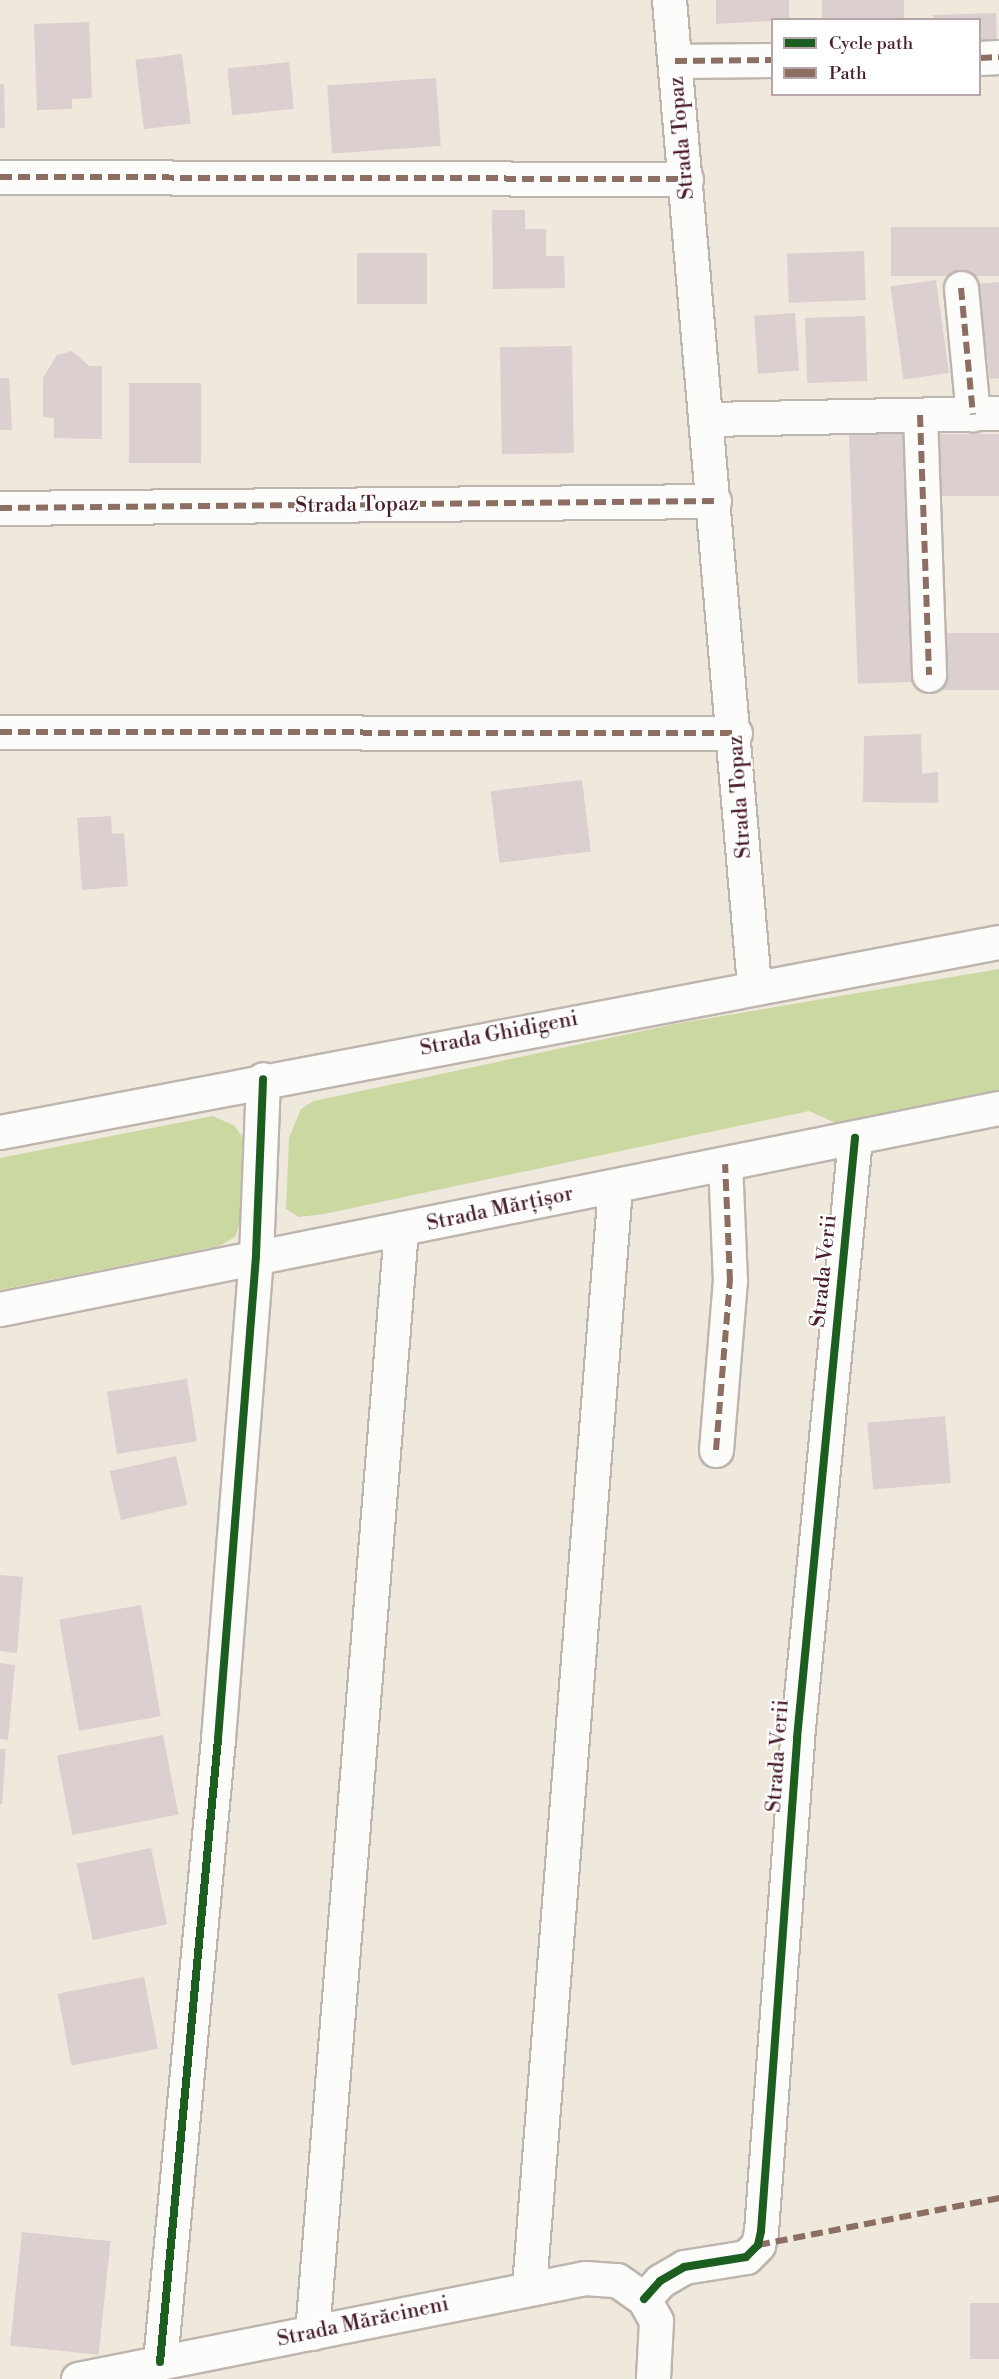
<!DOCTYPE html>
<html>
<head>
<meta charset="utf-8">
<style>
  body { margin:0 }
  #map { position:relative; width:999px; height:2379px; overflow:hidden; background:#eee8dd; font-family:"Libre Bodoni",serif }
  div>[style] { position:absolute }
  .green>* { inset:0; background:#ccd8a2 }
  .building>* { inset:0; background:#dbcfcf; transform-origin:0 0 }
  .roads { filter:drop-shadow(2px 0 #beb5af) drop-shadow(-2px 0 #beb5af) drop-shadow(0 2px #beb5af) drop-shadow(0 -2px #beb5af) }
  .minor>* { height:33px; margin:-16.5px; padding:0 16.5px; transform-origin:16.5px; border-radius:16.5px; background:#fcfcfa }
  .quiet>* { height:6px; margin-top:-3px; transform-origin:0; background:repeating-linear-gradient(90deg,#8d6e63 0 12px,transparent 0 18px) }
  .cycleway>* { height:8px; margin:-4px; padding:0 4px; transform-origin:4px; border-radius:4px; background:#1b5e20 }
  span { translate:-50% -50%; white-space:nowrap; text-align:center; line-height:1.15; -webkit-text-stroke:4.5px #fff; paint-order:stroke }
  .street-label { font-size:21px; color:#4a1f2b }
  .legend { position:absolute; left:771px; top:18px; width:210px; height:78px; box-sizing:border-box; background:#fff; border:2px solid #b7a5aa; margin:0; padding:8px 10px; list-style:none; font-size:18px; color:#4a1f2b }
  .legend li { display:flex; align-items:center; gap:12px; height:30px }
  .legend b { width:30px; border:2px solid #b7a5aa }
</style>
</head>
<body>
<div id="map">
  <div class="green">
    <i style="clip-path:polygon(999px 969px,999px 1091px,838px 1124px,809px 1111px,324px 1214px,299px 1217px,286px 1209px,289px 1138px,301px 1109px,314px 1101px,675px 1024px)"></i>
    <i style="clip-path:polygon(213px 1116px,235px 1126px,244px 1140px,242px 1219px,235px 1237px,219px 1246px,0 1290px,0 1158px)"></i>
  </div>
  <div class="building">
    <i style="clip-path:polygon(716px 0,789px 0,789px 20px,716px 24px)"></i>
    <i style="left:822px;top:0;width:82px;height:20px"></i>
    <i style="clip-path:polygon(996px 13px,997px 46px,980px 46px,980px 20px,934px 20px,933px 15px)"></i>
    <i style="clip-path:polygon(89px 22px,92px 98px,72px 99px,72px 109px,37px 110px,34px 24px)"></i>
    <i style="left:182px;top:54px;width:70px;height:47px;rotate:83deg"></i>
    <i style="left:289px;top:62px;width:47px;height:62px;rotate:84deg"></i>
    <i style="left:436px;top:78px;width:68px;height:109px;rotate:86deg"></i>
    <i style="clip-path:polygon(0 84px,4px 84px,5px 128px,0 128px)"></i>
    <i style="clip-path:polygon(492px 210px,525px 210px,525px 229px,546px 229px,546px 256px,564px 256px,565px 288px,493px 289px)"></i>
    <i style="left:891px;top:227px;width:108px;height:49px"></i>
    <i style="left:864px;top:251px;width:49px;height:77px;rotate:88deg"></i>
    <i style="left:427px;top:253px;width:51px;height:70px;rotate:90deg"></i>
    <i style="left:936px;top:280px;width:94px;height:46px;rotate:82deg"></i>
    <i style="clip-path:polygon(999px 282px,999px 378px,990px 379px,978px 284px)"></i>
    <i style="left:795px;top:313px;width:58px;height:41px;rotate:86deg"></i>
    <i style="left:865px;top:316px;width:65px;height:60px;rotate:88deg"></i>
    <i style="left:572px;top:346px;width:107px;height:72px;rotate:89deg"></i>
    <i style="clip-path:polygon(72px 351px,89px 366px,102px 366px,102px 439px,54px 438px,54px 418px,43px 417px,43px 378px,57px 355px)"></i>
    <i style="clip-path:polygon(0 378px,9px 378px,12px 430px,0 430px)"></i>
    <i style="left:129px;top:383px;width:72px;height:80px"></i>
    <i style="left:904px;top:432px;width:250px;height:55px;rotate:88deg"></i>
    <i style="left:999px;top:434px;width:62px;height:63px;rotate:90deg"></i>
    <i style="left:999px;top:633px;width:57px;height:58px;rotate:90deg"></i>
    <i style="clip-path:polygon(921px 734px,922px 774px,938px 772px,938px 803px,863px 802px,864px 736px)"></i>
    <i style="left:582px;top:780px;width:72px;height:92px;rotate:83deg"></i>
    <i style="clip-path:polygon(111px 816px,112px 834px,124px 833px,128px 886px,82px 890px,77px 818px)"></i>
    <i style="left:187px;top:1379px;width:63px;height:81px;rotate:81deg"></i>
    <i style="left:945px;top:1416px;width:67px;height:78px;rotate:85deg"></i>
    <i style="left:176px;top:1456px;width:50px;height:68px;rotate:77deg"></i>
    <i style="clip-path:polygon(0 1575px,23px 1577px,17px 1653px,0 1651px)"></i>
    <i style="left:141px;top:1605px;width:113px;height:83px;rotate:80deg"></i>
    <i style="clip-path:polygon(0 1663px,15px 1665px,8px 1740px,0 1739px)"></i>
    <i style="left:163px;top:1735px;width:81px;height:108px;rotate:79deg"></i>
    <i style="clip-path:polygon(0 1749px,6px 1749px,2px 1804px,0 1804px)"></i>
    <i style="left:151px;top:1848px;width:78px;height:76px;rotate:78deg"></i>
    <i style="left:144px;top:1977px;width:73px;height:88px;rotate:79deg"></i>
    <i style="left:22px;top:2232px;width:89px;height:114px;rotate:6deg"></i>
    <i style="left:970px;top:2303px;width:29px;height:56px"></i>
  </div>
  <div class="roads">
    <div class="minor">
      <i style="left:669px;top:0;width:989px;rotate:85.07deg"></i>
      <i style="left:980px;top:58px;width:19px;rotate:-3deg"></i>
      <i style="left:675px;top:61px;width:97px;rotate:-0.6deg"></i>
      <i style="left:0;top:177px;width:686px;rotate:0.17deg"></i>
      <i style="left:961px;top:288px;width:127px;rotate:84.6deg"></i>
      <i style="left:920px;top:415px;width:260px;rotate:88deg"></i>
      <i style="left:709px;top:419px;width:290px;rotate:-1.2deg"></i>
      <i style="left:0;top:508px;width:714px;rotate:-0.56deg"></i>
      <i style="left:0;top:732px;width:735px;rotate:0.08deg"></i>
      <i style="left:0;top:1132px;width:1017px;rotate:-10.77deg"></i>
      <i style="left:0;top:1309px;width:1019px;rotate:-11.38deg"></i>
      <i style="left:716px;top:1450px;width:170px;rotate:-85.3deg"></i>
      <i style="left:730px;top:1281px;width:117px;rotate:-92.4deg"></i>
      <i style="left:529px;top:2287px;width:1104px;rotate:-85.53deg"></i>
      <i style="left:644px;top:2299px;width:24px;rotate:-48deg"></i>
      <i style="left:660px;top:2281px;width:28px;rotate:-30deg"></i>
      <i style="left:684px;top:2267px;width:63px;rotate:-9.2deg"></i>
      <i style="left:746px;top:2257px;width:17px;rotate:-45deg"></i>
      <i style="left:758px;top:2245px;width:14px;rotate:-78deg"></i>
      <i style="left:761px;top:2231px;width:494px;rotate:-85.8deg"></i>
      <i style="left:797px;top:1738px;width:603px;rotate:-84.48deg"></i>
      <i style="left:312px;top:2333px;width:1108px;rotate:-85.39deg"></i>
      <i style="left:160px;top:2362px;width:626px;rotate:-84.68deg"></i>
      <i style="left:218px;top:1739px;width:485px;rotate:-85.5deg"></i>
      <i style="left:256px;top:1255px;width:176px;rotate:-87.7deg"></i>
      <i style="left:78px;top:2379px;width:517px;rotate:-11.27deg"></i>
      <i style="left:585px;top:2278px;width:32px;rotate:4deg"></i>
      <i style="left:617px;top:2280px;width:33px;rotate:35deg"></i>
      <i style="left:644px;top:2299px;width:25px;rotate:61deg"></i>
      <i style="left:656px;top:2321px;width:58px;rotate:93deg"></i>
    </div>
  </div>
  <div class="quiet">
    <i style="left:980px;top:58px;width:19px;rotate:-3deg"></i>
    <i style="left:675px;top:61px;width:97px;rotate:-0.6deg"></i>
    <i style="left:0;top:177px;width:686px;rotate:0.17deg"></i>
    <i style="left:961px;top:288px;width:127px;rotate:84.6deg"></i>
    <i style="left:920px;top:415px;width:260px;rotate:88deg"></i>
    <i style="left:0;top:508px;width:714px;rotate:-0.56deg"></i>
    <i style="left:0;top:732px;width:735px;rotate:0.08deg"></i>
    <i style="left:716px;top:1450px;width:170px;rotate:-85.3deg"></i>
    <i style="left:730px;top:1281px;width:117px;rotate:-92.4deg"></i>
    <i style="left:758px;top:2245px;width:246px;rotate:-11deg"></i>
  </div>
  <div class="cycleway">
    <i style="left:644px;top:2299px;width:24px;rotate:-48deg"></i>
    <i style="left:660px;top:2281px;width:28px;rotate:-30deg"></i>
    <i style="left:684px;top:2267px;width:63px;rotate:-9.2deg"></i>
    <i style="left:746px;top:2257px;width:17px;rotate:-45deg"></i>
    <i style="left:758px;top:2245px;width:14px;rotate:-78deg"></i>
    <i style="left:761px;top:2231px;width:494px;rotate:-85.8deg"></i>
    <i style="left:797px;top:1738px;width:603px;rotate:-84.48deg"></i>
    <i style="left:160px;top:2362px;width:626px;rotate:-84.68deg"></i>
    <i style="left:218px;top:1739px;width:485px;rotate:-85.5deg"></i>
    <i style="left:256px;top:1255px;width:176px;rotate:-87.7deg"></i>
  </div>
  <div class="street-label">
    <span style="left:682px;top:138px;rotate:-95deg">Strada Topaz</span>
    <span style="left:357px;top:505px;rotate:-1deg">Strada Topaz</span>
    <span style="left:740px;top:797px;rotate:-94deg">Strada Topaz</span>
    <span style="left:499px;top:1034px;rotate:-11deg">Strada Ghidigeni</span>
    <span style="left:500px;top:1209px;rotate:-12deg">Strada Mărțișor</span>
    <span style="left:824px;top:1271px;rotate:-84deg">Strada Verii</span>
    <span style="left:778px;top:1756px;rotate:-86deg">Strada Verii</span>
    <span style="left:363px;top:2322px;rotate:-12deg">Strada Mărăcineni</span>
  </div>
  <ul class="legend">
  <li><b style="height:8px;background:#1b5e20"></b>Cycle path</li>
  <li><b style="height:8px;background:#8d6e63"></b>Path</li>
  </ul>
</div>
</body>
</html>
